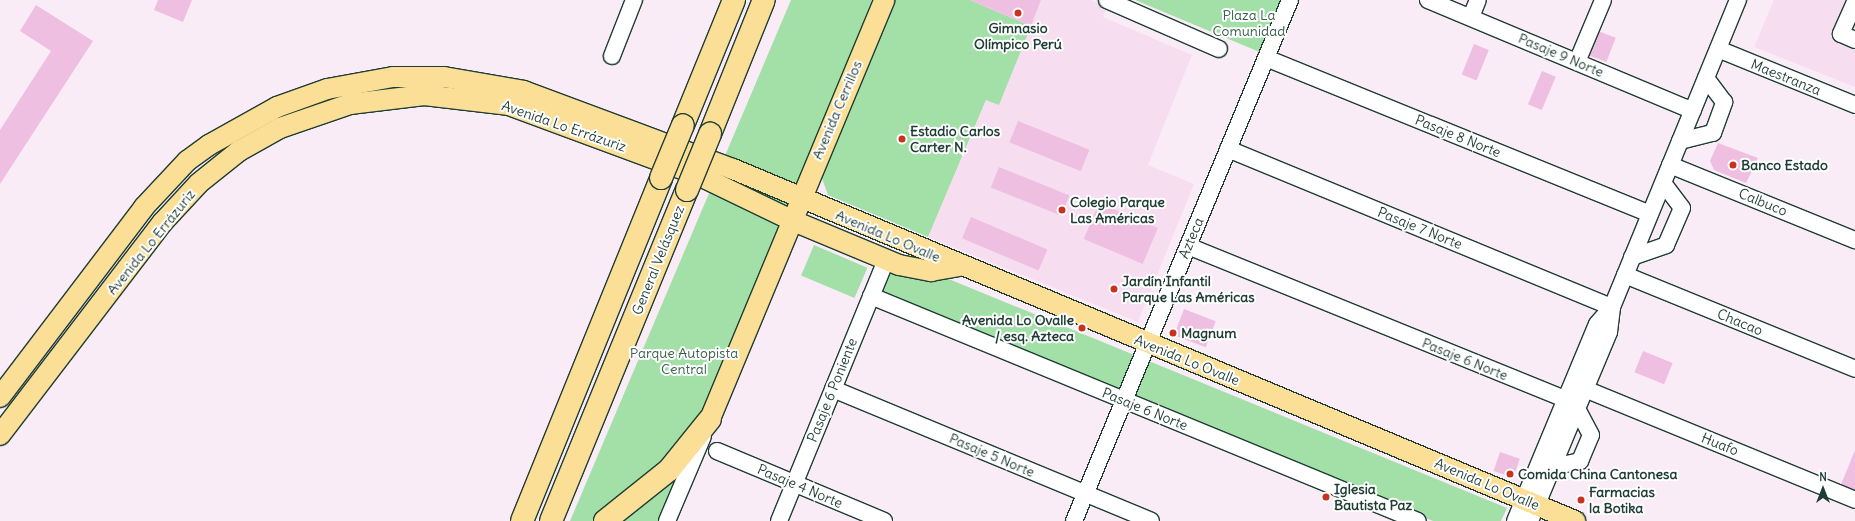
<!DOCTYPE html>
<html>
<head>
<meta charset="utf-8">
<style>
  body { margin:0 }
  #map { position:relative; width:1855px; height:521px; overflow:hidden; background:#faecf6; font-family:Delius,sans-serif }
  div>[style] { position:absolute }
  .built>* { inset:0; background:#f6def0 }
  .green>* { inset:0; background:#a2e0a8; transform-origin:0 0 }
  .building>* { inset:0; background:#eebfe1; transform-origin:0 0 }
  .roads { filter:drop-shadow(1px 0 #1f3d34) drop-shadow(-1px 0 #1f3d34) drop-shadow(0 1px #1f3d34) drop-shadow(0 -1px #1f3d34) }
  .minor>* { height:16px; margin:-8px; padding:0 8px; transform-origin:8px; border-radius:8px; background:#fff }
  .major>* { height:20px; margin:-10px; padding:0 10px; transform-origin:10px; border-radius:10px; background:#fbdf96 }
  .highway>* { height:22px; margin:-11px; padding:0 11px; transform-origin:11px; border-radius:11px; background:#fbdf96 }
  .bridges { filter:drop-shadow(1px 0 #1f3d34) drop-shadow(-1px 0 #1f3d34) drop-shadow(0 1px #1f3d34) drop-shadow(0 -1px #1f3d34) }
  .highway-bridge>* { height:22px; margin:-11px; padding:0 11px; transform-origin:11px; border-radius:11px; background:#fbdf96 }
  .dots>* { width:11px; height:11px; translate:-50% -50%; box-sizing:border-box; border:2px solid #fff; border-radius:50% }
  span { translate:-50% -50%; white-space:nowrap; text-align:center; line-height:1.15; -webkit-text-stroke:4px #fff; paint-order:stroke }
  .park-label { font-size:14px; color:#395e4b }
  .poi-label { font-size:14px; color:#1f3d34; font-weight:700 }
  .left { translate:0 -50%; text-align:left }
  .right { translate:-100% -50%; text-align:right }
  .street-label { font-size:14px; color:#1f3d34 }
  .north { position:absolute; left:1803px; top:469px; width:40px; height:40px; -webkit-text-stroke:3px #fff; paint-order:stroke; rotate:0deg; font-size:11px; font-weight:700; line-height:16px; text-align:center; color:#1f3d34 }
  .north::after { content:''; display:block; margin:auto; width:14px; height:18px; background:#1f3d34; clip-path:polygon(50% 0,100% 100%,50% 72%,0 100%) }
</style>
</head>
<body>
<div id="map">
  <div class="built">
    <i style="clip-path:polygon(1041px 0,1091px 0,1107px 7px,1103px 17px,1192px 55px,1148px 165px,1194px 184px,1138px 322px,928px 237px,987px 99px,999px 105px)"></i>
    <i style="clip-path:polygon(1774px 0,1855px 0,1855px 87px,1754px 47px)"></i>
  </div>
  <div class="green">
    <i style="clip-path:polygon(791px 0,872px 0,715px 396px,648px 480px,592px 521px,570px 521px)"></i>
    <i style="clip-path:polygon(894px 0,970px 0,1031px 26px,999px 105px,986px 100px,928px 237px,828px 195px,820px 173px)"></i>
    <i style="clip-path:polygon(1135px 0,1285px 0,1262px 53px)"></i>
    <i style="left:814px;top:245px;width:58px;height:33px;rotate:23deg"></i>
    <i style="clip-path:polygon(891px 270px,939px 275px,1507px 508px,1501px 521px,1433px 521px,882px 293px)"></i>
    <i style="clip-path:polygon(683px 471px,662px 521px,622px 521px)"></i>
  </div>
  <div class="building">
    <i style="clip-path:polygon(158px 0,192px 0,183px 22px,154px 10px)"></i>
    <i style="clip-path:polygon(970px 0,1041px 0,1031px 26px)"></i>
    <i style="clip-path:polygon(36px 5px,93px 41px,0 184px,0 130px,51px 51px,20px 31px)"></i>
    <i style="left:1598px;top:31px;width:19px;height:26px;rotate:21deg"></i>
    <i style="left:1474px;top:44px;width:16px;height:33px;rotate:22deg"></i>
    <i style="left:1542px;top:71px;width:15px;height:36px;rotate:23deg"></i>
    <i style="left:1018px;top:121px;width:77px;height:23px;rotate:22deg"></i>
    <i style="clip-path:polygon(1718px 143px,1758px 158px,1746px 183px,1714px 170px,1710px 161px)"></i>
    <i style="left:999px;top:167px;width:76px;height:22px;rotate:22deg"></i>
    <i style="left:1099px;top:203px;width:64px;height:39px;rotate:23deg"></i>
    <i style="left:971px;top:217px;width:83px;height:23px;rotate:23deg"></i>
    <i style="left:1184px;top:309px;width:34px;height:28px;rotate:21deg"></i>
    <i style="left:1643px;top:351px;width:32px;height:23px;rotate:22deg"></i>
    <i style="clip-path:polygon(1855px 450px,1855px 493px,1840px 487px)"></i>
    <i style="left:1500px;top:452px;width:21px;height:20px;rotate:19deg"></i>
  </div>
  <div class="roads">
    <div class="minor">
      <i style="left:1107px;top:0;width:122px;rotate:23.6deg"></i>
      <i style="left:1428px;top:0;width:287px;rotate:22.7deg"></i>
      <i style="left:1855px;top:2px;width:35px;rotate:114deg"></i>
      <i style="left:1841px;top:34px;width:15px;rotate:23deg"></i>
      <i style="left:1471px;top:17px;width:18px;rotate:-68deg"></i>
      <i style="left:1718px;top:49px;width:148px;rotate:22.2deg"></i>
      <i style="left:612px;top:56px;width:60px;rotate:-68.6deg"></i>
      <i style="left:1266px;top:58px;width:414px;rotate:22.1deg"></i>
      <i style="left:1577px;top:62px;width:67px;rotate:-67.2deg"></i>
      <i style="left:1680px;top:141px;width:34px;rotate:-14deg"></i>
      <i style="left:1713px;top:133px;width:33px;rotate:-70deg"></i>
      <i style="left:1724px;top:102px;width:30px;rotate:-127deg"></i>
      <i style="left:1228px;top:149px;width:415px;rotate:22.4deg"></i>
      <i style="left:1670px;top:165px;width:200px;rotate:22.1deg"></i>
      <i style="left:1188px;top:246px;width:407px;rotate:22.1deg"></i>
      <i style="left:1632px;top:257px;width:36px;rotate:-19deg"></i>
      <i style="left:1666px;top:245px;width:40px;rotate:-66.6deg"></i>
      <i style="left:1682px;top:208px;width:31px;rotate:-127deg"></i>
      <i style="left:1625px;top:275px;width:248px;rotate:22.2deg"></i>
      <i style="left:871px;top:296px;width:591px;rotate:22.36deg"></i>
      <i style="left:833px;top:389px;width:344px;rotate:22.5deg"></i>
      <i style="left:1585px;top:389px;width:292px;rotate:22.3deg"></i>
      <i style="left:717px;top:451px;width:181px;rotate:22.7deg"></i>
      <i style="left:1552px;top:467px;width:29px;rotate:-12deg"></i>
      <i style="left:1580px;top:461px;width:28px;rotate:-67deg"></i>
      <i style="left:1591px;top:435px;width:30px;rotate:-118deg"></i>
      <i style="left:667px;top:521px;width:92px;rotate:-67deg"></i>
      <i style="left:779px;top:521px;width:282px;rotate:-67.7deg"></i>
      <i style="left:1074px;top:521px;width:564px;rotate:-67.48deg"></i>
      <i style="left:1515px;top:521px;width:213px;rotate:-67.4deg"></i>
      <i style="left:1597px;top:324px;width:23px;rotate:-49deg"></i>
      <i style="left:1530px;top:521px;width:205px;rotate:-67.3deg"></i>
      <i style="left:1609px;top:332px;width:25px;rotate:-83deg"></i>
      <i style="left:1612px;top:307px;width:332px;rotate:-67.7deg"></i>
    </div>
    <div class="major">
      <i style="left:0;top:397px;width:238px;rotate:-52.8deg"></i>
      <i style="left:144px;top:207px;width:63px;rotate:-46.9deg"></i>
      <i style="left:187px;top:161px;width:27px;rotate:-36deg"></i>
      <i style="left:209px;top:145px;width:78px;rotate:-29.2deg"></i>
      <i style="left:277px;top:107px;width:53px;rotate:-19.8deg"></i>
      <i style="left:327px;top:89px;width:67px;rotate:-10.3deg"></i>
      <i style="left:393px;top:77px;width:51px"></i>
      <i style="left:444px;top:77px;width:81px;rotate:9.9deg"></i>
      <i style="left:524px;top:91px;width:223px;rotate:20.5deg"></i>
      <i style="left:733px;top:169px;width:913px;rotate:22.69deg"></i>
      <i style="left:710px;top:419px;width:454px;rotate:-67.4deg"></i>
      <i style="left:0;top:435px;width:267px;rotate:-52.6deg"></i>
      <i style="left:162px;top:223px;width:54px;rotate:-47.2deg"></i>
      <i style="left:199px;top:183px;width:51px;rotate:-38.7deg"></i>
      <i style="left:239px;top:151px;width:47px;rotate:-29.3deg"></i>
      <i style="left:280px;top:128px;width:74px;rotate:-18.9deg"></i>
      <i style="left:350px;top:104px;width:75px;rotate:-6.9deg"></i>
      <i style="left:424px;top:95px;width:86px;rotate:6.7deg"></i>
      <i style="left:509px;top:105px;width:202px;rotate:20.3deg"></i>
      <i style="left:698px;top:175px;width:103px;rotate:25.8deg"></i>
      <i style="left:791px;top:220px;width:117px;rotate:22.6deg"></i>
      <i style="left:899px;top:265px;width:33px;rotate:11deg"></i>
      <i style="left:931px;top:271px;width:29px;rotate:-10deg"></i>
    </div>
    <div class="highway">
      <i style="left:683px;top:125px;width:135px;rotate:-67.8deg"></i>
      <i style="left:710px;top:134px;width:144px;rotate:-68.1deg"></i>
      <i style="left:522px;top:521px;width:370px;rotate:-67.9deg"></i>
      <i style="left:551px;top:521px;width:358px;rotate:-67.7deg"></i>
      <i style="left:605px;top:521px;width:82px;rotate:-38.6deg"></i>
      <i style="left:669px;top:470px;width:65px;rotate:-51.2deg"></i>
    </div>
  </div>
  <div class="bridges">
    <div class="highway-bridge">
      <i style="left:661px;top:178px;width:57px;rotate:-67.5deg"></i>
      <i style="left:687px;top:190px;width:61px;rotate:-67.7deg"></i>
    </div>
  </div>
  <div class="dots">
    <i style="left:1018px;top:13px;background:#c8321e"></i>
    <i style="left:902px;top:139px;background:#c8321e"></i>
    <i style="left:1733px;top:165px;background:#c8321e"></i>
    <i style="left:1062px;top:210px;background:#c8321e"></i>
    <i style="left:1114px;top:289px;background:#c8321e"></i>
    <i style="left:1082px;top:328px;background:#c8321e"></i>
    <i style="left:1173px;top:333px;background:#c8321e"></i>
    <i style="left:1510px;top:474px;background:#c8321e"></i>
    <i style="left:1326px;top:497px;background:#c8321e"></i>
    <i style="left:1581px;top:500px;background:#c8321e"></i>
  </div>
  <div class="park-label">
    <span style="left:1249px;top:23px">Plaza La<br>Comunidad</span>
    <span style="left:684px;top:361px">Parque Autopista<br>Central</span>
  </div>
  <div class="poi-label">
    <span style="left:1018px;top:36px">Gimnasio<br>Olímpico Perú</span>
    <span class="left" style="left:910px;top:139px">Estadio Carlos<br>Carter N.</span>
    <span class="left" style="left:1741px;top:165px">Banco Estado</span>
    <span class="left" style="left:1070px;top:210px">Colegio Parque<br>Las Américas</span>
    <span class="left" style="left:1122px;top:289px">Jardín Infantil<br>Parque Las Américas</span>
    <span class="right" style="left:1074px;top:328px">Avenida Lo Ovalle<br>/ esq. Azteca</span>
    <span class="left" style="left:1181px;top:333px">Magnum</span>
    <span class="left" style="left:1518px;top:474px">Comida China Cantonesa</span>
    <span class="left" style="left:1334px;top:497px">Iglesia<br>Bautista Paz</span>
    <span class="left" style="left:1589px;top:500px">Farmacias<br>la Botika</span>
  </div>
  <div class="street-label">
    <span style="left:1561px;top:55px;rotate:23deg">Pasaje 9 Norte</span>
    <span style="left:1786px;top:77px;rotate:22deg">Maestranza</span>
    <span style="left:837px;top:110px;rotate:-67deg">Avenida Cerrillos</span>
    <span style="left:564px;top:126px;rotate:19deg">Avenida Lo Errázuriz</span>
    <span style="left:1458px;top:136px;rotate:22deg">Pasaje 8 Norte</span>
    <span style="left:1763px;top:202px;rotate:22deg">Calbuco</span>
    <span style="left:1420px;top:228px;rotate:22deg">Pasaje 7 Norte</span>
    <span style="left:888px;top:236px;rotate:23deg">Avenida Lo Ovalle</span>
    <span style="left:1191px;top:238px;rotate:-67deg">Azteca</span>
    <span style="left:151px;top:242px;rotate:-51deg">Avenida Lo Errázuriz</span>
    <span style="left:658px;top:260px;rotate:-68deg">General Velásquez</span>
    <span style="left:1740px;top:322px;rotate:22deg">Chacao</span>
    <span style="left:1465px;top:359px;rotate:22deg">Pasaje 6 Norte</span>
    <span style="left:1187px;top:360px;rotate:22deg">Avenida Lo Ovalle</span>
    <span style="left:832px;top:390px;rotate:-68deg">Pasaje 6 Poniente</span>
    <span style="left:1145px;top:409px;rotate:22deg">Pasaje 6 Norte</span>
    <span style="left:1720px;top:444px;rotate:22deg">Huafo</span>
    <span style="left:992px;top:455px;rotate:23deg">Pasaje 5 Norte</span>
    <span style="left:1487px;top:484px;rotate:23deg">Avenida Lo Ovalle</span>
    <span style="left:800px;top:486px;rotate:23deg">Pasaje 4 Norte</span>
  </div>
  <div class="north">N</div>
</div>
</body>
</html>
